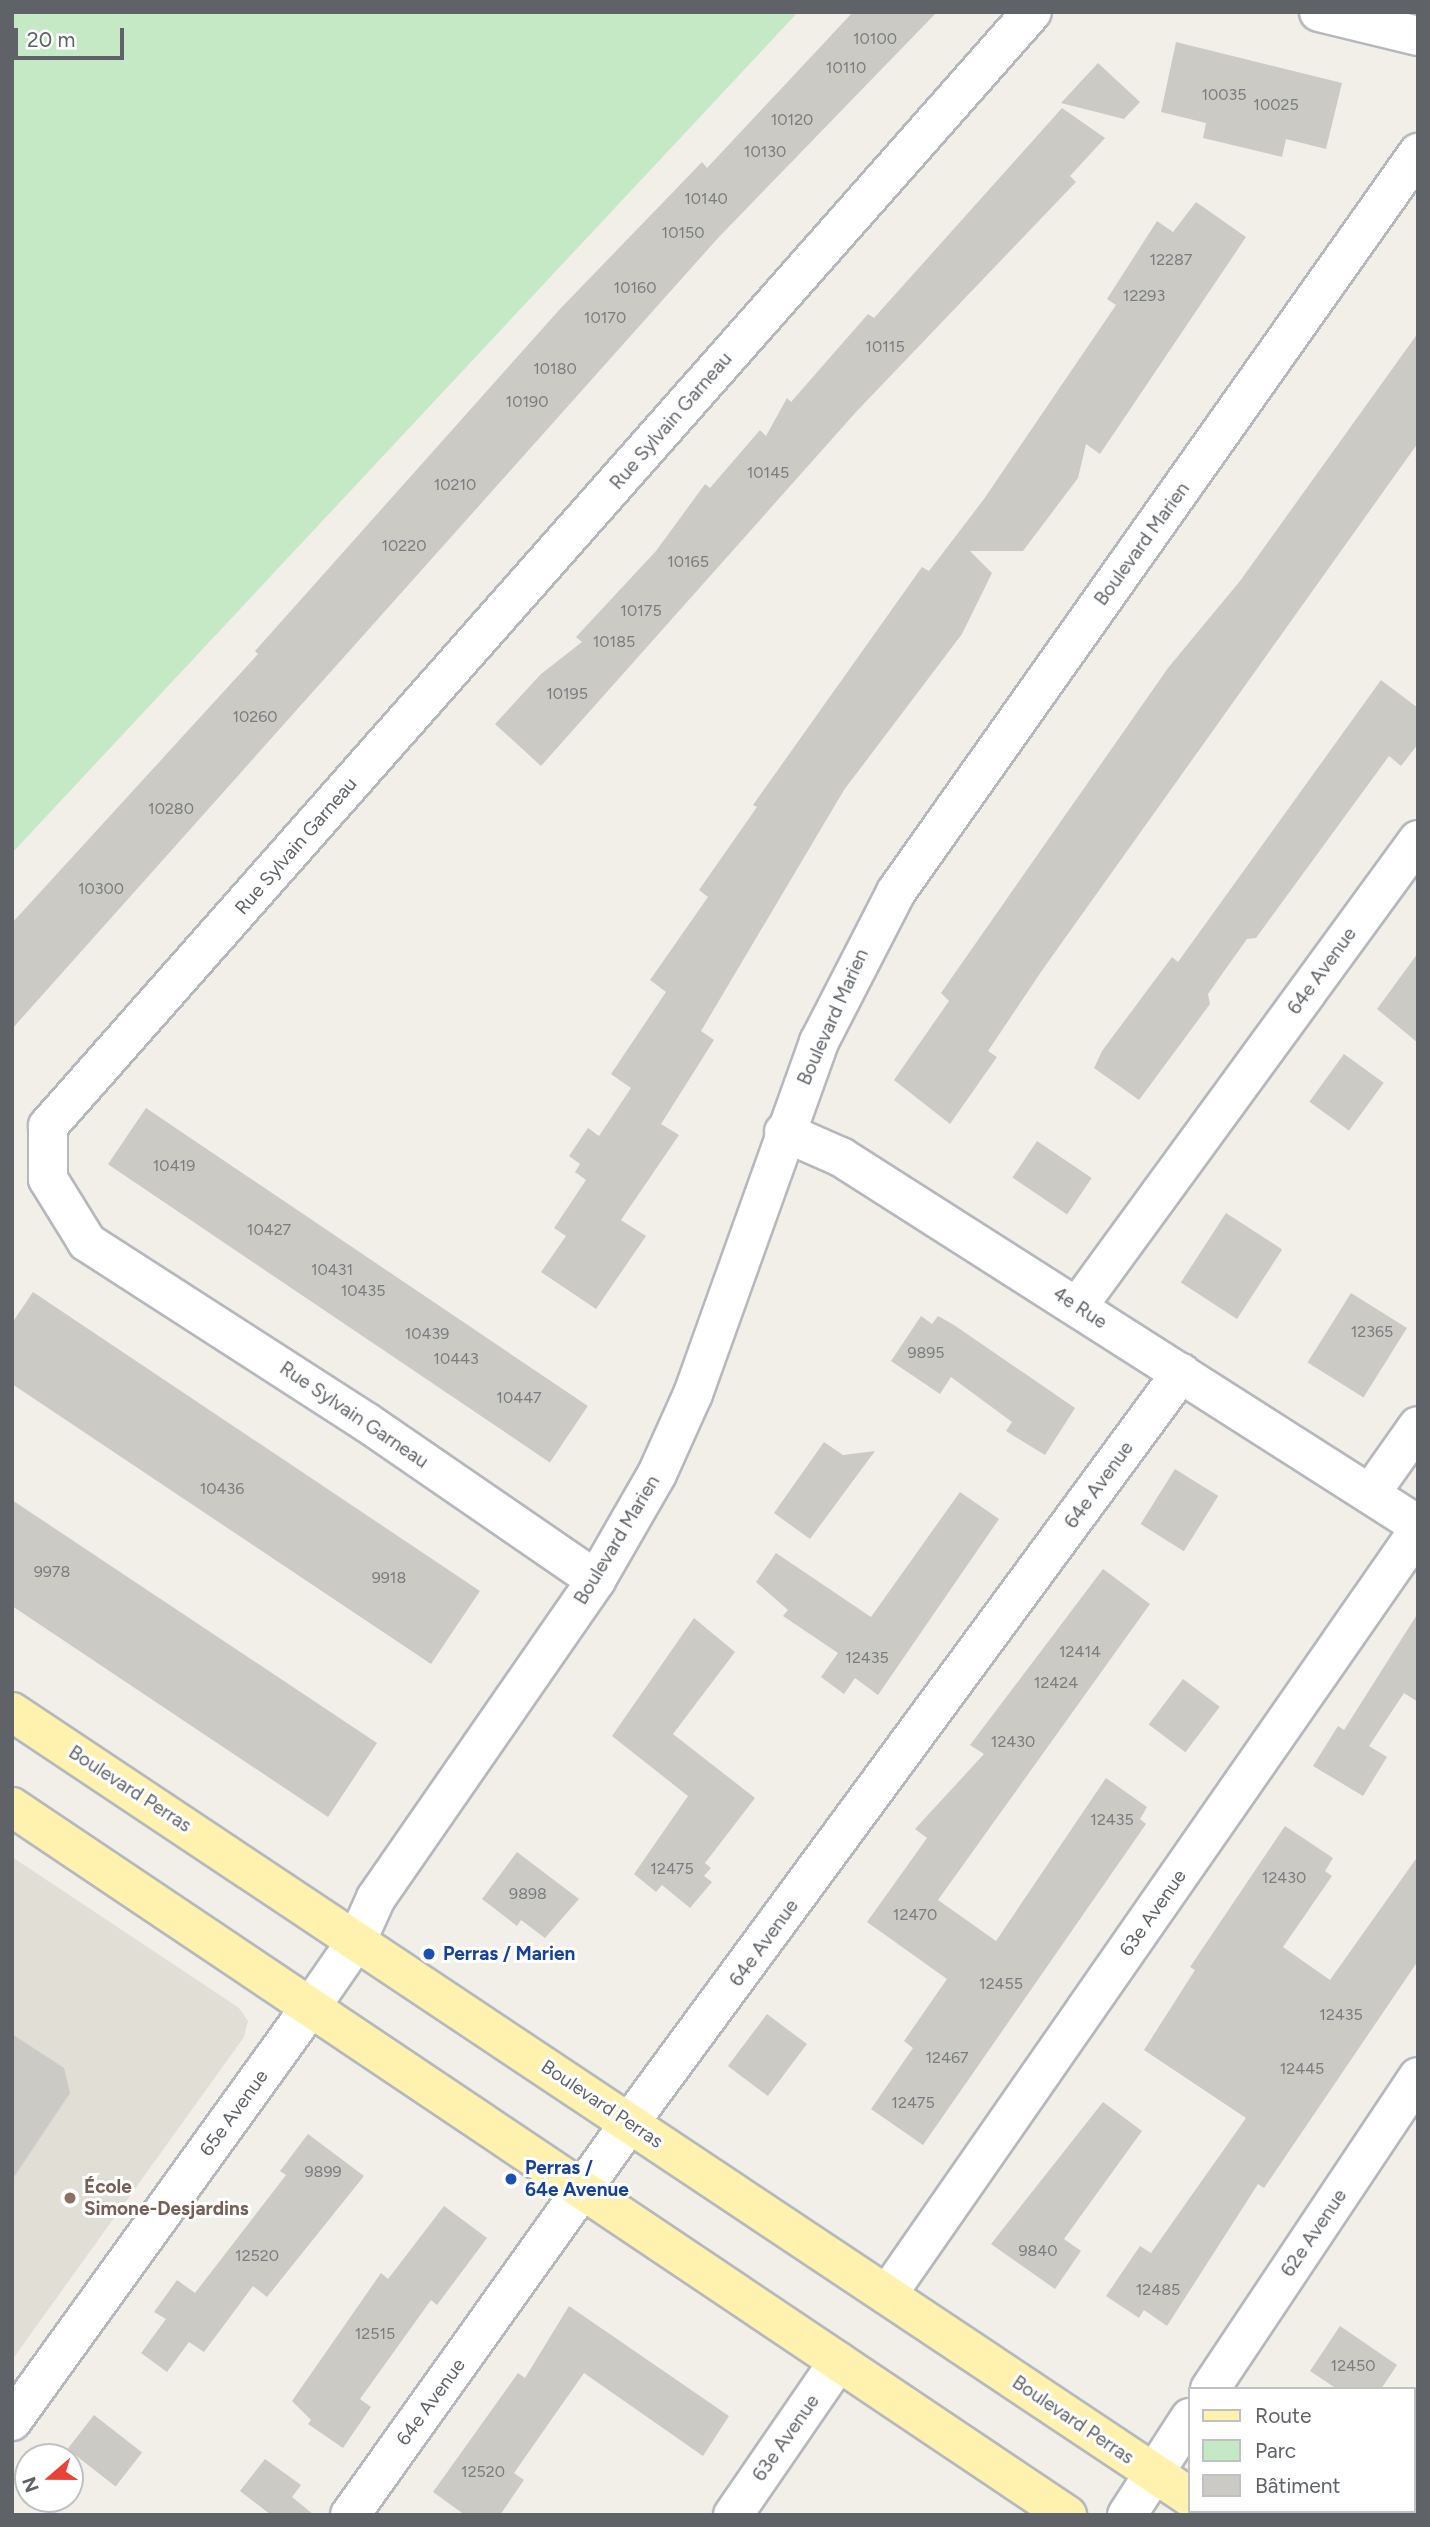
<!DOCTYPE html>
<html>
<head>
<meta charset="utf-8">
<style>
  body { margin:0 }
  #map { position:relative; width:1430px; height:2527px; overflow:hidden; background:#f1efe8; font-family:Figtree,sans-serif }
  div>[style] { position:absolute }
  .education>* { inset:0; background:#e1ded6 }
  .green>* { inset:0; background:#c5e8c5 }
  .building>* { inset:0; background:#cccac5; transform-origin:0 0 }
  .roads { filter:drop-shadow(2px 0 #b5b8bc) drop-shadow(-2px 0 #b5b8bc) drop-shadow(0 2px #b5b8bc) drop-shadow(0 -2px #b5b8bc) }
  .minor>* { height:38px; margin:-19px; padding:0 19px; transform-origin:19px; border-radius:19px; background:#fff }
  .major>* { height:38px; margin:-19px; padding:0 19px; transform-origin:19px; border-radius:19px; background:#fff2af }
  .dots>* { width:19px; height:19px; translate:-50% -50%; box-sizing:border-box; border:4px solid #fff; border-radius:50% }
  span { translate:-50% -50%; white-space:nowrap; text-align:center; line-height:1.15; -webkit-text-stroke:6px #fff; paint-order:stroke }
  .number-label { font-size:16px; color:#7a7d7f }
  .number-label span { -webkit-text-stroke-width:0 }
  .street-label { font-size:19px; color:#5f6368 }
  .transit-label { font-size:19px; color:#164399; font-weight:700 }
  .left { translate:0 -50%; text-align:left }
  .education-label { font-size:19px; color:#785e54; font-weight:700 }
  .frame { position:absolute; inset:0; border:14px solid #5f6368; pointer-events:none }
  .legend { position:absolute; left:1188px; top:2387px; width:228px; height:126px; box-sizing:border-box; background:#fff; border:2px solid #bfc1c3; margin:0; padding:9px 12px; list-style:none; font-size:21px; color:#5f6368 }
  .legend li { display:flex; align-items:center; gap:14px; height:35px }
  .legend b { width:35px; border:2px solid #bfc1c3 }
  .north { position:absolute; left:14px; top:2443px; width:70px; height:70px; box-sizing:border-box; background:#fff; border:2px solid #bfc1c3; border-radius:50%; rotate:250deg; font-size:19px; font-weight:700; line-height:28px; text-align:center; color:#5f6368 }
  .north::after { content:''; display:block; margin:auto; width:24px; height:32px; background:#ea4335; clip-path:polygon(50% 0,100% 100%,50% 72%,0 100%) }
  .scale { position:absolute; left:14px; top:28px; width:110px; height:32px; box-sizing:border-box; border:4px solid #5f6368; border-top:0; padding-left:9px; font-size:21px; line-height:24px; white-space:nowrap; color:#5f6368; -webkit-text-stroke:5px #fff; paint-order:stroke }
</style>
</head>
<body>
<div id="map">
  <div class="education">
    <i style="clip-path:polygon(12px 1857px,239px 2008px,248px 2021px,244px 2037px,12px 2360px)"></i>
  </div>
  <div class="green">
    <i style="clip-path:polygon(12px 12px,798px 12px,12px 853px)"></i>
  </div>
  <div class="building">
    <i style="clip-path:polygon(853px 12px,937px 12px,718px 238px,12px 1029px,12px 923px,258px 654px,255px 651px,560px 309px,702px 162px,707px 168px)"></i>
    <i style="clip-path:polygon(1176px 42px,1342px 83px,1326px 149px,1286px 139px,1282px 157px,1203px 138px,1206px 123px,1161px 112px)"></i>
    <i style="clip-path:polygon(1098px 63px,1140px 102px,1124px 119px,1061px 103px)"></i>
    <i style="clip-path:polygon(1062px 108px,1105px 138px,1070px 176px,1076px 182px,856px 412px,541px 766px,495px 724px,541px 674px,582px 642px,576px 637px,656px 551px,705px 484px,710px 488px,760px 430px,766px 436px,787px 398px,791px 402px,868px 314px,874px 318px)"></i>
    <i style="clip-path:polygon(1196px 202px,1246px 237px,1100px 454px,1086px 444px,1078px 478px,1023px 551px,970px 551px,992px 573px,962px 634px,844px 790px,701px 1031px,714px 1040px,661px 1124px,679px 1135px,621px 1220px,646px 1236px,596px 1309px,541px 1272px,566px 1236px,554px 1228px,586px 1180px,575px 1172px,580px 1164px,569px 1156px,588px 1128px,599px 1136px,631px 1088px,611px 1074px,666px 992px,650px 980px,708px 897px,699px 890px,757px 807px,753px 805px,922px 567px,929px 571px,984px 499px,1116px 305px,1107px 299px,1157px 221px,1173px 232px)"></i>
    <i style="clip-path:polygon(1418px 333px,1418px 443px,1043px 969px,988px 1051px,997px 1057px,950px 1124px,894px 1080px,949px 1001px,941px 993px,1168px 668px,1240px 581px)"></i>
    <i style="clip-path:polygon(1381px 680px,1418px 708px,1418px 744px,1401px 766px,1389px 756px,1256px 938px,1247px 939px,1227px 967px,1208px 994px,1210px 1004px,1139px 1100px,1094px 1068px,1102px 1051px,1172px 957px,1178px 962px)"></i>
    <i style="clip-path:polygon(1418px 953px,1418px 1043px,1377px 1009px)"></i>
    <i style="left:1344px;top:1054px;width:49px;height:59px;rotate:36deg"></i>
    <i style="left:146px;top:1108px;width:533px;height:68px;rotate:34deg"></i>
    <i style="left:1037px;top:1141px;width:66px;height:44px;rotate:34deg"></i>
    <i style="left:1226px;top:1213px;width:67px;height:83px;rotate:33deg"></i>
    <i style="clip-path:polygon(33px 1292px,480px 1591px,431px 1664px,12px 1384px,12px 1323px)"></i>
    <i style="left:1351px;top:1293px;width:66px;height:82px;rotate:32deg"></i>
    <i style="clip-path:polygon(921px 1316px,932px 1324px,938px 1316px,954px 1325px,1075px 1408px,1045px 1455px,1006px 1431px,1012px 1422px,951px 1377px,940px 1394px,891px 1361px)"></i>
    <i style="clip-path:polygon(824px 1442px,843px 1455px,875px 1451px,810px 1539px,774px 1513px)"></i>
    <i style="left:1175px;top:1469px;width:51px;height:65px;rotate:32deg"></i>
    <i style="clip-path:polygon(960px 1492px,999px 1519px,878px 1695px,855px 1678px,844px 1694px,821px 1677px,838px 1653px,783px 1616px,788px 1610px,756px 1582px,776px 1553px,871px 1617px)"></i>
    <i style="clip-path:polygon(12px 1500px,377px 1743px,328px 1817px,12px 1606px)"></i>
    <i style="clip-path:polygon(1103px 1569px,1150px 1604px,938px 1900px,996px 1941px,1106px 1778px,1147px 1807px,1140px 1819px,1146px 1824px,923px 2145px,871px 2109px,913px 2048px,904px 2041px,947px 1979px,867px 1922px,927px 1838px,915px 1829px,984px 1754px,970px 1745px)"></i>
    <i style="clip-path:polygon(1418px 1613px,1418px 1702px,1404px 1693px,1369px 1746px,1387px 1757px,1363px 1796px,1313px 1766px,1338px 1726px,1344px 1730px)"></i>
    <i style="clip-path:polygon(694px 1618px,735px 1652px,673px 1734px,755px 1798px,705px 1863px,711px 1868px,704px 1876px,712px 1882px,690px 1908px,662px 1885px,656px 1892px,634px 1874px,688px 1796px,612px 1736px)"></i>
    <i style="left:1183px;top:1679px;width:46px;height:57px;rotate:37deg"></i>
    <i style="clip-path:polygon(1285px 1826px,1333px 1858px,1325px 1871px,1332px 1876px,1283px 1947px,1330px 1980px,1418px 1856px,1418px 1961px,1264px 2188px,1258px 2184px,1167px 2326px,1144px 2310px,1139px 2318px,1106px 2296px,1140px 2246px,1151px 2253px,1246px 2118px,1144px 2050px,1195px 1970px,1190px 1967px)"></i>
    <i style="clip-path:polygon(517px 1852px,579px 1899px,545px 1938px,521px 1920px,517px 1926px,482px 1899px)"></i>
    <i style="left:767px;top:2014px;width:50px;height:65px;rotate:37deg"></i>
    <i style="clip-path:polygon(12px 2034px,64px 2068px,70px 2093px,12px 2180px)"></i>
    <i style="clip-path:polygon(1103px 2102px,1142px 2131px,1064px 2239px,1081px 2251px,1055px 2289px,991px 2244px)"></i>
    <i style="clip-path:polygon(308px 2134px,364px 2176px,267px 2297px,253px 2286px,204px 2352px,189px 2342px,167px 2372px,141px 2353px,166px 2319px,154px 2312px,177px 2280px,195px 2293px,286px 2175px,280px 2171px)"></i>
    <i style="clip-path:polygon(444px 2206px,487px 2238px,437px 2305px,431px 2300px,360px 2399px,371px 2407px,343px 2448px,308px 2424px,311px 2420px,292px 2401px,381px 2273px,388px 2279px)"></i>
    <i style="clip-path:polygon(569px 2306px,729px 2416px,703px 2456px,584px 2373px,514px 2473px,524px 2480px,500px 2515px,465px 2515px,433px 2492px,518px 2373px,525px 2378px)"></i>
    <i style="clip-path:polygon(1340px 2326px,1397px 2365px,1381px 2389px,1337px 2389px,1310px 2371px)"></i>
    <i style="left:94px;top:2415px;width:61px;height:43px;rotate:38deg"></i>
    <i style="clip-path:polygon(265px 2459px,301px 2485px,292px 2497px,314px 2515px,271px 2515px,240px 2491px)"></i>
  </div>
  <div class="roads">
    <div class="minor">
      <i style="left:1319px;top:12px;width:102px;rotate:13.6deg"></i>
      <i style="left:784px;top:1132px;width:62px;rotate:23.7deg"></i>
      <i style="left:841px;top:1157px;width:684px;rotate:32.53deg"></i>
      <i style="left:1078px;top:1306px;width:577px;rotate:-53.88deg"></i>
      <i style="left:1370px;top:1494px;width:83px;rotate:-54.8deg"></i>
      <i style="left:596px;top:1580px;width:279px;rotate:-145.5deg"></i>
      <i style="left:366px;top:1422px;width:332px;rotate:-147.2deg"></i>
      <i style="left:87px;top:1242px;width:74px;rotate:-121.8deg"></i>
      <i style="left:48px;top:1179px;width:53px;rotate:-90deg"></i>
      <i style="left:48px;top:1126px;width:1486px;rotate:-48.55deg"></i>
      <i style="left:887px;top:2295px;width:930px;rotate:-55.2deg"></i>
      <i style="left:1210px;top:2389px;width:375px;rotate:-56.3deg"></i>
      <i style="left:12px;top:2421px;width:513px;rotate:-54.2deg"></i>
      <i style="left:312px;top:2005px;width:79px;rotate:-55.3deg"></i>
      <i style="left:357px;top:1940px;width:46px;rotate:-65.7deg"></i>
      <i style="left:376px;top:1898px;width:387px;rotate:-55.3deg"></i>
      <i style="left:596px;top:1580px;width:122px;rotate:-60.1deg"></i>
      <i style="left:657px;top:1474px;width:88px;rotate:-65.8deg"></i>
      <i style="left:693px;top:1394px;width:374px;rotate:-70.3deg"></i>
      <i style="left:819px;top:1042px;width:169px;rotate:-62.8deg"></i>
      <i style="left:896px;top:892px;width:905px;rotate:-54.76deg"></i>
      <i style="left:350px;top:2515px;width:483px;rotate:-54.5deg"></i>
      <i style="left:630px;top:2122px;width:930px;rotate:-53.66deg"></i>
      <i style="left:733px;top:2515px;width:186px;rotate:-55.5deg"></i>
      <i style="left:1127px;top:2515px;width:116px;rotate:-57deg"></i>
    </div>
    <div class="major">
      <i style="left:12px;top:1712px;width:1416px;rotate:33.68deg"></i>
      <i style="left:12px;top:1807px;width:1271px;rotate:33.87deg"></i>
    </div>
  </div>
  <div class="dots">
    <i style="left:429px;top:1954px;background:#1a4fb4"></i>
    <i style="left:511px;top:2179px;background:#1a4fb4"></i>
    <i style="left:70px;top:2198px;background:#8d6e63"></i>
  </div>
  <div class="number-label">
    <span style="left:875px;top:39px">10100</span>
    <span style="left:846px;top:68px">10110</span>
    <span style="left:1224px;top:95px">10035</span>
    <span style="left:1276px;top:105px">10025</span>
    <span style="left:792px;top:120px">10120</span>
    <span style="left:765px;top:152px">10130</span>
    <span style="left:706px;top:199px">10140</span>
    <span style="left:683px;top:233px">10150</span>
    <span style="left:1171px;top:260px">12287</span>
    <span style="left:635px;top:288px">10160</span>
    <span style="left:1144px;top:296px">12293</span>
    <span style="left:605px;top:318px">10170</span>
    <span style="left:885px;top:347px">10115</span>
    <span style="left:555px;top:369px">10180</span>
    <span style="left:527px;top:402px">10190</span>
    <span style="left:768px;top:473px">10145</span>
    <span style="left:455px;top:485px">10210</span>
    <span style="left:404px;top:546px">10220</span>
    <span style="left:688px;top:562px">10165</span>
    <span style="left:641px;top:611px">10175</span>
    <span style="left:614px;top:642px">10185</span>
    <span style="left:567px;top:694px">10195</span>
    <span style="left:255px;top:717px">10260</span>
    <span style="left:171px;top:809px">10280</span>
    <span style="left:101px;top:889px">10300</span>
    <span style="left:174px;top:1166px">10419</span>
    <span style="left:269px;top:1230px">10427</span>
    <span style="left:332px;top:1270px">10431</span>
    <span style="left:363px;top:1291px">10435</span>
    <span style="left:1372px;top:1332px">12365</span>
    <span style="left:427px;top:1334px">10439</span>
    <span style="left:926px;top:1353px">9895</span>
    <span style="left:456px;top:1359px">10443</span>
    <span style="left:519px;top:1398px">10447</span>
    <span style="left:222px;top:1489px">10436</span>
    <span style="left:52px;top:1572px">9978</span>
    <span style="left:389px;top:1578px">9918</span>
    <span style="left:1080px;top:1652px">12414</span>
    <span style="left:867px;top:1658px">12435</span>
    <span style="left:1056px;top:1683px">12424</span>
    <span style="left:1013px;top:1742px">12430</span>
    <span style="left:1112px;top:1820px">12435</span>
    <span style="left:672px;top:1869px">12475</span>
    <span style="left:1284px;top:1878px">12430</span>
    <span style="left:528px;top:1894px">9898</span>
    <span style="left:915px;top:1915px">12470</span>
    <span style="left:1001px;top:1984px">12455</span>
    <span style="left:1341px;top:2015px">12435</span>
    <span style="left:947px;top:2058px">12467</span>
    <span style="left:1302px;top:2069px">12445</span>
    <span style="left:913px;top:2103px">12475</span>
    <span style="left:323px;top:2172px">9899</span>
    <span style="left:1038px;top:2251px">9840</span>
    <span style="left:257px;top:2256px">12520</span>
    <span style="left:1158px;top:2290px">12485</span>
    <span style="left:375px;top:2334px">12515</span>
    <span style="left:1353px;top:2366px">12450</span>
    <span style="left:483px;top:2472px">12520</span>
  </div>
  <div class="street-label">
    <span style="left:671px;top:421px;rotate:-49deg">Rue Sylvain Garneau</span>
    <span style="left:1142px;top:544px;rotate:-54deg">Boulevard Marien</span>
    <span style="left:296px;top:846px;rotate:-49deg">Rue Sylvain Garneau</span>
    <span style="left:1322px;top:971px;rotate:-54deg">64e Avenue</span>
    <span style="left:833px;top:1017px;rotate:-66deg">Boulevard Marien</span>
    <span style="left:1080px;top:1308px;rotate:33deg">4e Rue</span>
    <span style="left:354px;top:1415px;rotate:34deg">Rue Sylvain Garneau</span>
    <span style="left:1099px;top:1485px;rotate:-54deg">64e Avenue</span>
    <span style="left:617px;top:1540px;rotate:-59deg">Boulevard Marien</span>
    <span style="left:130px;top:1789px;rotate:33deg">Boulevard Perras</span>
    <span style="left:1153px;top:1913px;rotate:-55deg">63e Avenue</span>
    <span style="left:764px;top:1943px;rotate:-54deg">64e Avenue</span>
    <span style="left:602px;top:2104px;rotate:34deg">Boulevard Perras</span>
    <span style="left:234px;top:2113px;rotate:-54deg">65e Avenue</span>
    <span style="left:1314px;top:2233px;rotate:-56deg">62e Avenue</span>
    <span style="left:431px;top:2402px;rotate:-54deg">64e Avenue</span>
    <span style="left:1073px;top:2420px;rotate:34deg">Boulevard Perras</span>
    <span style="left:786px;top:2438px;rotate:-55deg">63e Avenue</span>
  </div>
  <div class="transit-label">
    <span class="left" style="left:443px;top:1954px">Perras / Marien</span>
    <span class="left" style="left:525px;top:2179px">Perras /<br>64e Avenue</span>
  </div>
  <div class="education-label">
    <span class="left" style="left:84px;top:2198px">École<br>Simone-Desjardins</span>
  </div>
  <div class="frame"></div>
  <ul class="legend">
  <li><b style="height:9px;background:#fff2af"></b>Route</li>
  <li><b style="height:19px;background:#c5e8c5"></b>Parc</li>
  <li><b style="height:19px;background:#cccac5"></b>Bâtiment</li>
  </ul>
  <div class="north">N</div>
  <div class="scale">20 m</div>
</div>
</body>
</html>
